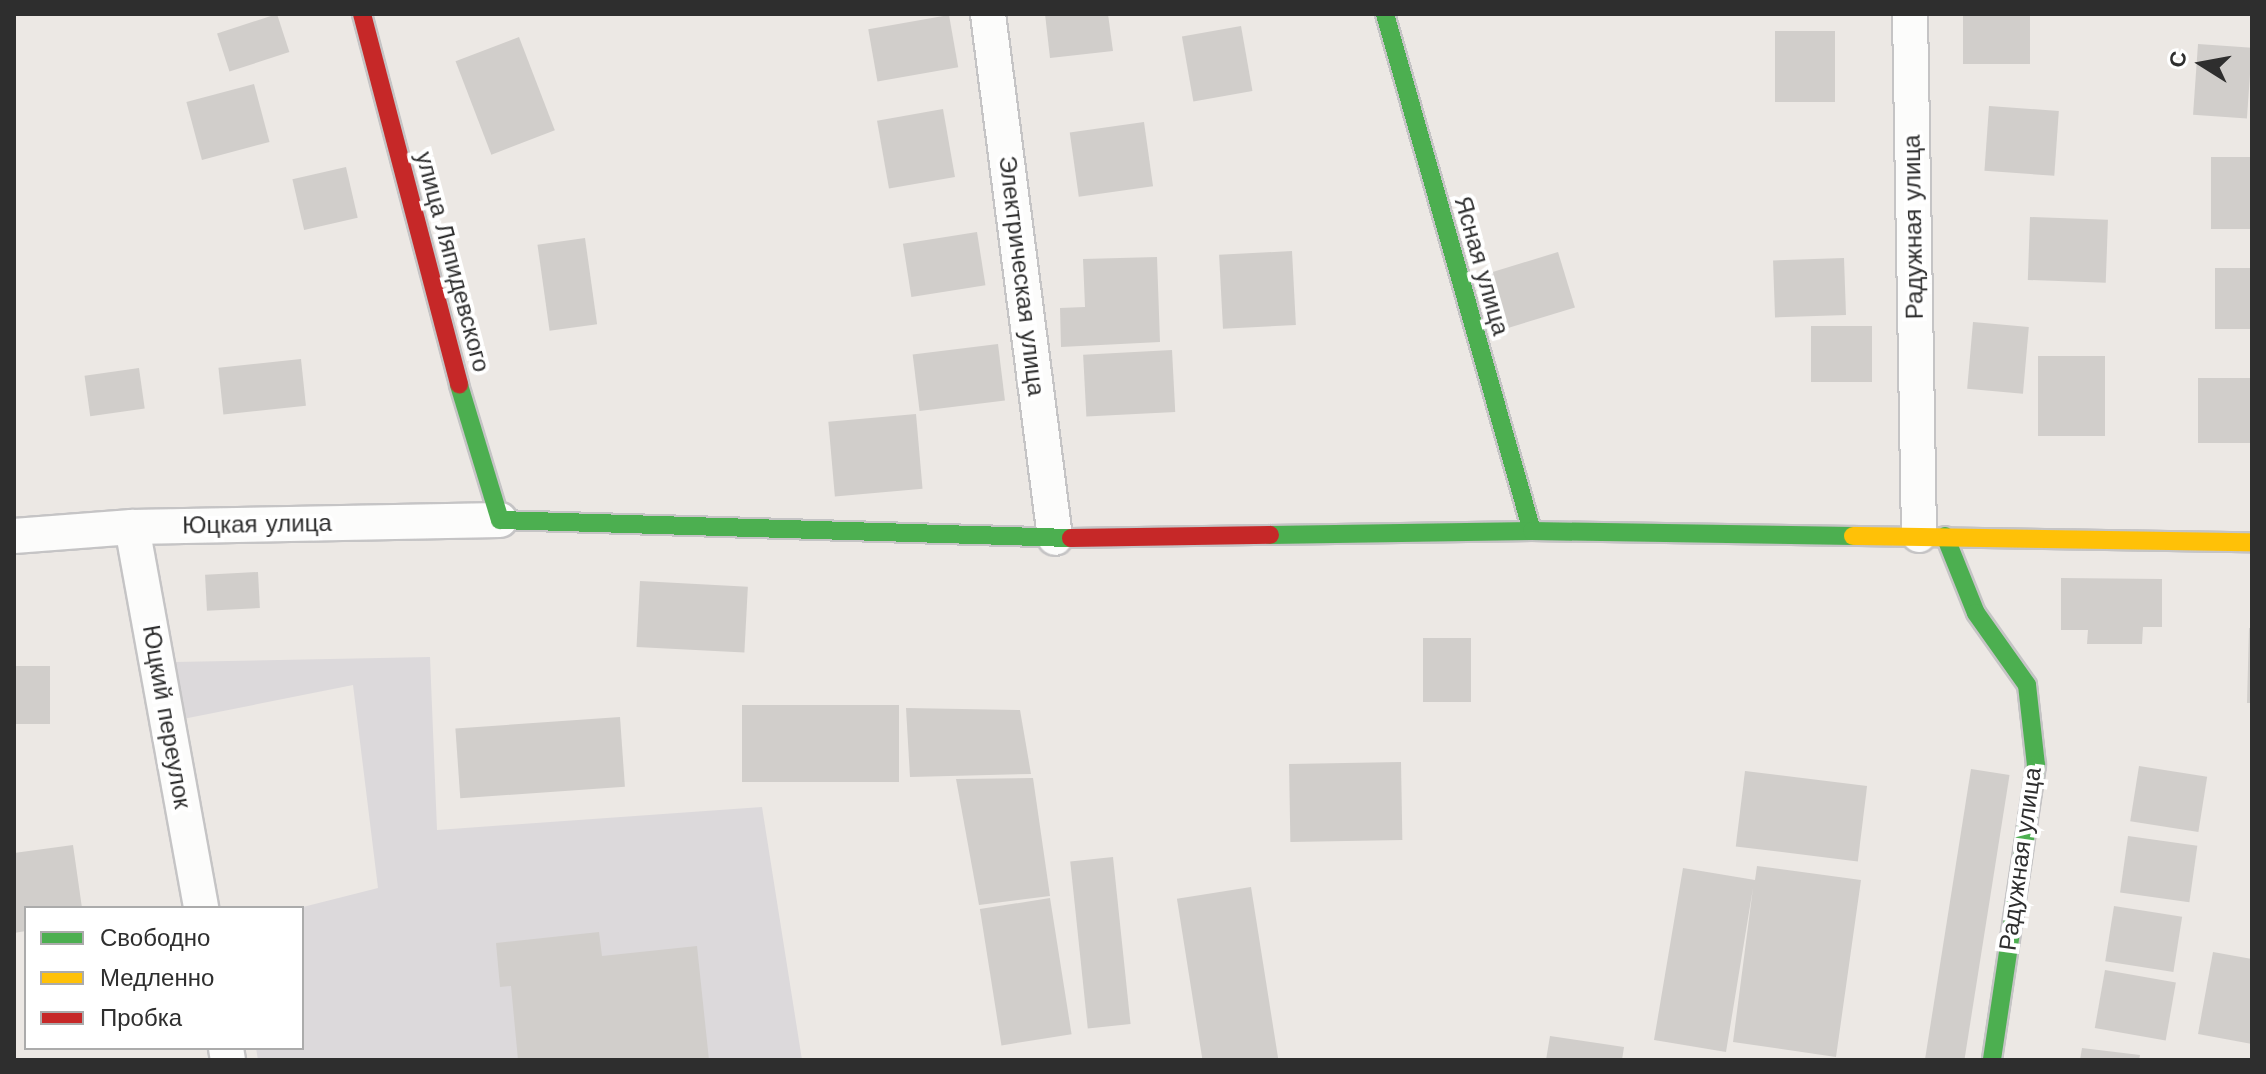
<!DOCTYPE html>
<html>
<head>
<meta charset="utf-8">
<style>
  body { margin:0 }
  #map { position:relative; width:2266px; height:1074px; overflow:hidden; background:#ece8e4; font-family:"Work Sans",sans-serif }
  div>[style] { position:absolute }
  .industrial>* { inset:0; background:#dcd9db }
  .building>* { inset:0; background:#d1cecb; transform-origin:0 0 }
  .roads { filter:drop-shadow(2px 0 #c5c4c5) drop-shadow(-2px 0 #c5c4c5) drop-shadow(0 2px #c5c4c5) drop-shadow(0 -2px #c5c4c5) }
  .street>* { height:34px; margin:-17px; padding:0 17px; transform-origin:17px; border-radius:17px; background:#fcfcfb }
  .fast>* { height:18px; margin:-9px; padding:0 9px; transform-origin:9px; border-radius:9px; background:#4caf50 }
  .slow>* { height:18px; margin:-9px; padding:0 9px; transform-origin:9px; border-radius:9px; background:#ffc107 }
  .jam>* { height:18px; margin:-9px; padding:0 9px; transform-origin:9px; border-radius:9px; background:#c62828 }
  span { translate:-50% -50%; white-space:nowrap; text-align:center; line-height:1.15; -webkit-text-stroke:8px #fff; paint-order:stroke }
  .street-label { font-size:24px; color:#2e2e2e }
  .frame { position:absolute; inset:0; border:16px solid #2e2e2e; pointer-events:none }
  .legend { position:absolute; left:24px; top:906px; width:280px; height:144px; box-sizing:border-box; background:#fff; border:2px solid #ababab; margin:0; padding:10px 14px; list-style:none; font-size:24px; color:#2e2e2e }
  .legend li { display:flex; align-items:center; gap:16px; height:40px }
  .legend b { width:40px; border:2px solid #ababab }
  .north { position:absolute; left:2162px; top:24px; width:80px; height:80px; -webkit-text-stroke:6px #fff; paint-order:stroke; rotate:281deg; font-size:22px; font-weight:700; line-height:32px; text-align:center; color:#2e2e2e }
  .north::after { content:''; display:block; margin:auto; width:28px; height:36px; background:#2e2e2e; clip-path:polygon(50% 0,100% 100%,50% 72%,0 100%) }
</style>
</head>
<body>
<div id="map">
  <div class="industrial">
    <i style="clip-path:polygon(430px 657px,437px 830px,762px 807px,802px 1060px,258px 1060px,256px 1048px,302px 1048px,299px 908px,378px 888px,353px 685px,183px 719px,174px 662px)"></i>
  </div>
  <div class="building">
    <i style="left:277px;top:14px;width:40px;height:63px;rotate:72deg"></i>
    <i style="clip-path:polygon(1045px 14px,1108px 14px,1113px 51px,1050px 58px)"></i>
    <i style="left:1963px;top:14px;width:67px;height:50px"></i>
    <i style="left:949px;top:15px;width:53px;height:82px;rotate:80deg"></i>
    <i style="left:1241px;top:26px;width:66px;height:60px;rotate:80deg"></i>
    <i style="left:1835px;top:31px;width:71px;height:60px;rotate:90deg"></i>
    <i style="left:519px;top:37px;width:100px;height:68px;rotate:69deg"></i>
    <i style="left:2198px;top:44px;width:54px;height:71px;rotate:4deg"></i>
    <i style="left:254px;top:84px;width:60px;height:70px;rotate:75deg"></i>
    <i style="left:1989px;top:106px;width:70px;height:65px;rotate:4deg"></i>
    <i style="left:943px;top:109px;width:69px;height:67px;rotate:80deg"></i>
    <i style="left:1144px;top:122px;width:65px;height:75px;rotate:82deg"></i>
    <i style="left:2211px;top:157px;width:41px;height:72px"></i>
    <i style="left:346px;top:167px;width:52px;height:55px;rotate:77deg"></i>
    <i style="left:2030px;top:217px;width:78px;height:63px;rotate:2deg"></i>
    <i style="left:977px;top:232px;width:54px;height:75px;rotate:81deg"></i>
    <i style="left:585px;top:238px;width:87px;height:48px;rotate:82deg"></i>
    <i style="left:1292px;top:251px;width:74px;height:73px;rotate:87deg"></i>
    <i style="left:1558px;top:252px;width:58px;height:76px;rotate:73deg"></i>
    <i style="clip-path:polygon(1157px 257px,1160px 342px,1061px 347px,1060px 308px,1085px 307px,1083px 259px)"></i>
    <i style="left:1844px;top:258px;width:57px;height:71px;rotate:88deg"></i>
    <i style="left:2215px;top:268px;width:37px;height:61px"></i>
    <i style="left:1973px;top:322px;width:56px;height:67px;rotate:5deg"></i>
    <i style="left:1811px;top:326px;width:61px;height:56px"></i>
    <i style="left:998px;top:344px;width:57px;height:86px;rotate:83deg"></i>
    <i style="left:1172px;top:350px;width:62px;height:89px;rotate:87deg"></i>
    <i style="left:2038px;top:356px;width:67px;height:80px"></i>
    <i style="left:301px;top:359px;width:47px;height:83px;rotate:84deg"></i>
    <i style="left:139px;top:368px;width:41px;height:55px;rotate:82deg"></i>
    <i style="left:2198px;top:378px;width:54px;height:65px"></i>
    <i style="left:916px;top:414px;width:75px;height:88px;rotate:85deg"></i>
    <i style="left:258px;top:572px;width:36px;height:53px;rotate:87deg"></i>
    <i style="clip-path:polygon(2061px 578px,2162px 579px,2162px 627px,2143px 627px,2142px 644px,2087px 644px,2088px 630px,2061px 630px)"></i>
    <i style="left:640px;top:581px;width:108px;height:66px;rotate:3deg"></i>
    <i style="clip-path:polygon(2249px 628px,2252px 628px,2252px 703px,2247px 703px)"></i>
    <i style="left:1423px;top:638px;width:48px;height:64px"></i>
    <i style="left:14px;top:666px;width:36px;height:58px"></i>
    <i style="left:742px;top:705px;width:157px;height:77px"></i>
    <i style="clip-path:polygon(906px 708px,1020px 710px,1031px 774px,910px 777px)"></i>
    <i style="left:620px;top:717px;width:70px;height:165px;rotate:86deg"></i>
    <i style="left:1401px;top:762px;width:78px;height:112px;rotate:89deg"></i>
    <i style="left:2139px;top:766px;width:69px;height:56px;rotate:9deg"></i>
    <i style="left:1971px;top:769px;width:39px;height:295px;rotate:9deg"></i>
    <i style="left:1745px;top:771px;width:123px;height:76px;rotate:7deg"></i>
    <i style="clip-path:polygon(1033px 778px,1050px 896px,979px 905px,956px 779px)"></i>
    <i style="left:2128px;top:836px;width:70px;height:57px;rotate:8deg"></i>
    <i style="clip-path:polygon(73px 845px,82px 908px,26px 908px,26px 931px,14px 933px,14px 853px)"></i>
    <i style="left:1113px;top:857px;width:168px;height:43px;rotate:84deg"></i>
    <i style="clip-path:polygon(1757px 866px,1861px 880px,1836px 1057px,1733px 1042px,1753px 888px,1726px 1052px,1654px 1040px,1683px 868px,1755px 880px)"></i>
    <i style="left:1251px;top:887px;width:175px;height:75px;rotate:81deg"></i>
    <i style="left:1050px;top:898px;width:138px;height:71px;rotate:81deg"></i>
    <i style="left:2114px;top:906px;width:69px;height:56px;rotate:9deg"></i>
    <i style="clip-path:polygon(599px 932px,602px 956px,697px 946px,709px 1060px,518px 1060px,511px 986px,500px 987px,496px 943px)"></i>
    <i style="clip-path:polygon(2213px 952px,2252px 959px,2252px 1044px,2198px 1034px)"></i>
    <i style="left:2105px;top:970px;width:72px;height:59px;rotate:10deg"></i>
    <i style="clip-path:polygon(1550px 1036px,1624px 1047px,1622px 1060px,1546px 1060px)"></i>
    <i style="clip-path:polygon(2082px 1048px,2140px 1055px,2139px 1060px,2080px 1060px)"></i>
  </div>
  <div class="roads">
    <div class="street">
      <i style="left:988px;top:14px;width:528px;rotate:82.71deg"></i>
      <i style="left:1910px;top:14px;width:521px;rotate:89.01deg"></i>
      <i style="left:132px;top:527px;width:387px;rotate:79.7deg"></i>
      <i style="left:14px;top:536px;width:118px;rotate:-4.4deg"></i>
      <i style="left:132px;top:527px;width:368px;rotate:-1.1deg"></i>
      <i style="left:226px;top:1048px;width:12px;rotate:81deg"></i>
    </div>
    <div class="fast">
      <i style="left:1385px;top:14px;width:537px;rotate:74.13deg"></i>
      <i style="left:459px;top:385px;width:141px;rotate:73.1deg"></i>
      <i style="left:500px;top:520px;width:571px;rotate:1.81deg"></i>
      <i style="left:1270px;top:535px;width:262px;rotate:-0.9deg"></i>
      <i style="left:1532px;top:531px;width:321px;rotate:0.9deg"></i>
      <i style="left:1945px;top:536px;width:83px;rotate:68.1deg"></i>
      <i style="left:1976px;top:613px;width:88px;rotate:54.7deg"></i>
      <i style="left:2027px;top:685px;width:81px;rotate:83.6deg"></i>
      <i style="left:2036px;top:765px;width:298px;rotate:98.5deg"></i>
    </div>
    <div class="slow">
      <i style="left:1853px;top:536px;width:399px;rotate:0.9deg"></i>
    </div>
    <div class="jam">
      <i style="left:362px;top:14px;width:383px;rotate:75.3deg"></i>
      <i style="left:1071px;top:538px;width:199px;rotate:-0.9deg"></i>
    </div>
  </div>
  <div class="street-label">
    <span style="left:1914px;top:227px;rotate:-91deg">Радужная улица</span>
    <span style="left:452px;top:262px;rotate:75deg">улица Ляпидевского</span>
    <span style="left:1481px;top:266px;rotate:74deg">Ясная улица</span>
    <span style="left:1021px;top:276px;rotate:83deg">Электрическая улица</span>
    <span style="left:257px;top:525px;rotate:-1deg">Юцкая улица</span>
    <span style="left:166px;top:717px;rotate:80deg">Юцкий переулок</span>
    <span style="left:2021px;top:859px;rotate:-82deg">Радужная улица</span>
  </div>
  <div class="frame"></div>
  <ul class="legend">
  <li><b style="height:10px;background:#4caf50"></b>Свободно</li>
  <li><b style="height:10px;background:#ffc107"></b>Медленно</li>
  <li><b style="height:10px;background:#c62828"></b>Пробка</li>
  </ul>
  <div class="north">С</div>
</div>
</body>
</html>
